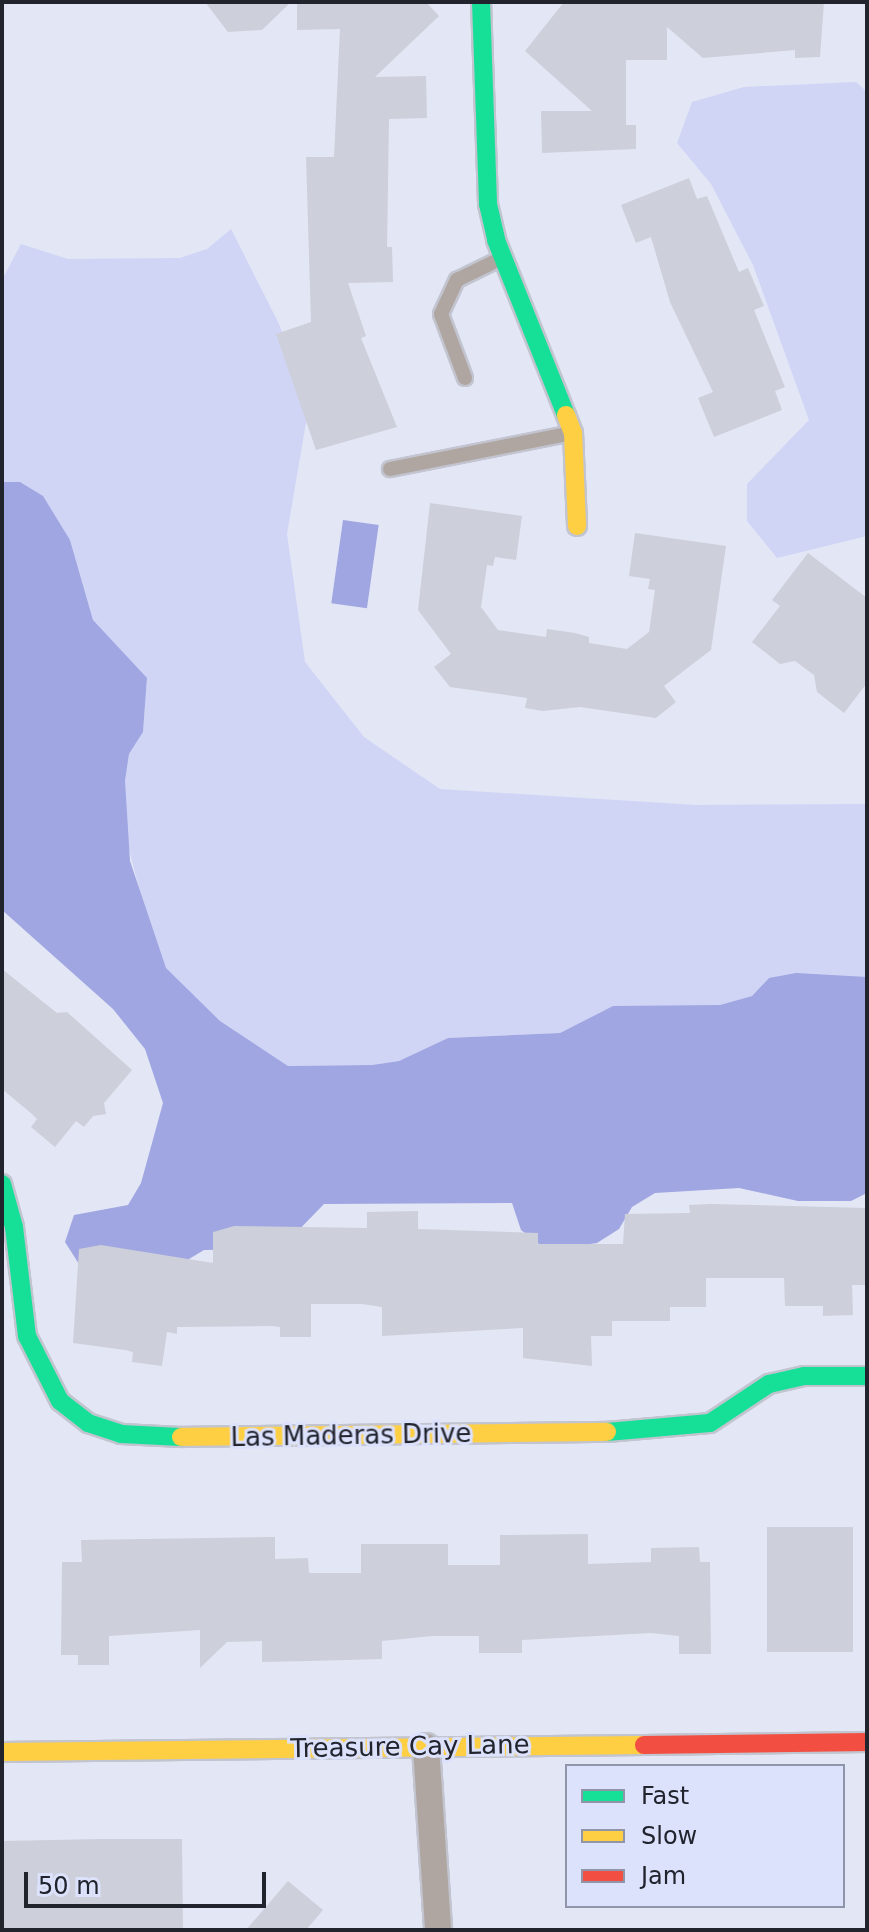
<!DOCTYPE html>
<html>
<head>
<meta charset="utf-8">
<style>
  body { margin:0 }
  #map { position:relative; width:869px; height:1932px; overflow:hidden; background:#e3e6f5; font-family:"DejaVu Sans",sans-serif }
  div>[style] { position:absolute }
  .green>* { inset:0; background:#d0d5f6 }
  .water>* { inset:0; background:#9fa6e1; transform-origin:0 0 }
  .building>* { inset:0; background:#cdcfda; transform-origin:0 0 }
  .roads { filter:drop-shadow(2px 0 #c2c4cf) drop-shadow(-2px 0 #c2c4cf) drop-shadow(0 2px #c2c4cf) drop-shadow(0 -2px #c2c4cf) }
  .lane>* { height:14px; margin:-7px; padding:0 7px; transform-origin:7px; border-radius:7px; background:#afa6a2 }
  .street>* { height:26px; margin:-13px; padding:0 13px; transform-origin:13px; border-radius:13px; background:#afa6a2 }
  .fast>* { height:18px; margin:-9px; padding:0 9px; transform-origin:9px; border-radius:9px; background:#16e098 }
  .slow>* { height:18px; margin:-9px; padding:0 9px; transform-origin:9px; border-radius:9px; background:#ffcf43 }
  .jam>* { height:18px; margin:-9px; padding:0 9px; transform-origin:9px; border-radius:9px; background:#f24e42 }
  span { translate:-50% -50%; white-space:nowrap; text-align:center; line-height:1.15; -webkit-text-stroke:6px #dce1fc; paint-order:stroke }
  .street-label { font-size:26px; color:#21232d }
  .frame { position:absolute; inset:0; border:4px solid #21232d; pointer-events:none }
  .legend { position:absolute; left:565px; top:1764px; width:280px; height:144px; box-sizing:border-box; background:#dce1fc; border:2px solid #9195a9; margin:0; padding:10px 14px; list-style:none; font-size:24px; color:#21232d }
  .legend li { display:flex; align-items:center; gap:16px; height:40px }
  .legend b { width:40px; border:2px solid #9195a9 }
  .scale { position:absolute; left:24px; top:1872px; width:242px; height:36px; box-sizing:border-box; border:4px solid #21232d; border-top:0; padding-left:10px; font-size:24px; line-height:28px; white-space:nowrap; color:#21232d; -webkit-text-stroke:6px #dce1fc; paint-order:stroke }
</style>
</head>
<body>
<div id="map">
  <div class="green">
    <i style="clip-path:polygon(856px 82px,867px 92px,867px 536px,777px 558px,747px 521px,747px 484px,809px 420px,753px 265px,711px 184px,677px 143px,692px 102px,744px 87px)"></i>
    <i style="clip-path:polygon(231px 229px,279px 324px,309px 405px,287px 534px,305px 662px,364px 737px,440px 789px,696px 805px,867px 804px,867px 977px,769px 978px,752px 996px,720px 1005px,607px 1009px,560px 1033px,448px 1038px,399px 1061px,372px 1065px,288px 1066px,220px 1021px,166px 969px,153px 942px,125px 834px,125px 781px,129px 754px,143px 732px,147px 679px,93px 620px,70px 540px,2px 482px,2px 280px,21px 244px,68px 259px,180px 258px,207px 249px)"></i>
  </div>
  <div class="water">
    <i style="clip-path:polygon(2px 482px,20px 482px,43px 496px,70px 540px,93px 620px,147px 678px,143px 732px,129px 754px,125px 781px,130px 861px,166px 968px,220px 1021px,288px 1066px,372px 1065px,399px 1061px,448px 1038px,560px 1033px,613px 1006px,720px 1005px,752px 996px,769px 978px,796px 973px,867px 977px,867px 1193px,851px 1201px,798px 1201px,739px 1188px,655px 1193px,632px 1207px,619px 1229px,597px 1243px,570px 1247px,543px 1247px,521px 1230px,512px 1203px,324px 1204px,289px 1240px,262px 1249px,204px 1250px,159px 1277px,79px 1264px,65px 1242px,74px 1215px,128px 1205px,141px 1183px,163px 1103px,145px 1049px,113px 1009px,2px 910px)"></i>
    <i style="left:343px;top:520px;width:36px;height:84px;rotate:8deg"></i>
  </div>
  <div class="building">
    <i style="clip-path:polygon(205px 2px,291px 2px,262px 30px,228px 32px)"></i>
    <i style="clip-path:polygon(297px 2px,426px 2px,439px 16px,375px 77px,426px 76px,427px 118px,389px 119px,387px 247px,392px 247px,393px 282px,348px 283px,366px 336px,361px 338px,397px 427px,316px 450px,276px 334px,311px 322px,306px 157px,334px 157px,340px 29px,297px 30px)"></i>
    <i style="clip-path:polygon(564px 2px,824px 2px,820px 57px,795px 58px,795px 50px,703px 58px,667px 27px,667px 60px,626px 60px,626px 125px,636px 125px,636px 149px,542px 153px,541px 111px,592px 111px,525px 51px)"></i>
    <i style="clip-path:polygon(689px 178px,697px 199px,707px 196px,739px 272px,748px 268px,764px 306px,754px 310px,785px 387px,775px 391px,782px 410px,714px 437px,698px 398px,713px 392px,670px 302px,651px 237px,636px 243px,621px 205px)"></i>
    <i style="clip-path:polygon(430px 503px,522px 516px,516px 560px,495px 557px,493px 566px,487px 565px,481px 607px,498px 630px,546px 637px,547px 629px,575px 633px,589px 637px,589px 643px,627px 649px,649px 632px,655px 590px,648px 589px,650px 579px,629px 576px,635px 533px,726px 546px,711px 650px,664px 686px,676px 702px,656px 718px,580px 707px,543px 711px,525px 708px,527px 698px,450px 687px,434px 667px,451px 654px,418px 610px)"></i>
    <i style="clip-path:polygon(808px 553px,867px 598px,867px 683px,844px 713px,817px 692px,814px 675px,795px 661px,780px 664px,752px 642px,780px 606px,772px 600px)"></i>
    <i style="clip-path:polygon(2px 969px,57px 1013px,67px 1012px,132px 1070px,104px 1103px,106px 1114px,93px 1116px,84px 1127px,76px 1121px,55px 1147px,31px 1127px,37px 1119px,32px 1114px,2px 1089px)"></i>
    <i style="clip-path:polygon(711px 1204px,866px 1208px,867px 1285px,852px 1285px,853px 1315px,823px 1316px,823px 1306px,785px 1306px,784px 1278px,706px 1278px,706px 1307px,670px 1307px,670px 1321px,612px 1321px,612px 1336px,591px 1336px,592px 1366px,523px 1358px,523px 1328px,382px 1336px,382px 1307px,362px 1304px,311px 1304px,311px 1337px,280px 1337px,280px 1327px,272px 1326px,177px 1327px,177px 1334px,167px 1332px,162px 1366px,132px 1362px,133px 1352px,125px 1350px,73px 1343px,79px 1249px,101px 1245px,213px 1263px,213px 1232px,234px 1226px,367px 1228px,367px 1212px,418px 1211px,418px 1229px,538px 1233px,538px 1244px,623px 1244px,625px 1214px,690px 1213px,689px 1205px)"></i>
    <i style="left:853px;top:1527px;width:125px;height:86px;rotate:90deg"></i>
    <i style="clip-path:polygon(588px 1534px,588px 1564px,651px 1562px,651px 1548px,699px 1547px,700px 1562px,710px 1562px,711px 1654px,679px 1654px,679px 1636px,651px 1633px,522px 1640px,522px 1653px,479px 1653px,479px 1636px,432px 1636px,382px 1641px,382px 1659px,310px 1661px,262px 1662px,262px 1641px,227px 1642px,200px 1668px,200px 1630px,109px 1636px,109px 1665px,78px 1665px,78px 1655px,61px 1655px,62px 1562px,82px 1562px,81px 1540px,275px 1537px,275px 1559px,308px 1558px,309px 1573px,361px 1573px,361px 1544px,448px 1544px,448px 1565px,500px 1565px,500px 1535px)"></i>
    <i style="clip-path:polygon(103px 1839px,182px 1839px,183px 1930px,2px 1930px,2px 1841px)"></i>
    <i style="clip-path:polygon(288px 1881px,323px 1910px,306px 1930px,246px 1930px)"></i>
  </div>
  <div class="roads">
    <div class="lane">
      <i style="left:465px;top:378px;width:68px;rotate:-110.6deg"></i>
      <i style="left:441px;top:314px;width:38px;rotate:-65deg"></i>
      <i style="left:457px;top:280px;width:50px;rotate:-26.1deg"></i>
      <i style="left:390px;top:469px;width:186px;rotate:-11.2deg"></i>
    </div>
    <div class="street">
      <i style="left:426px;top:1747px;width:183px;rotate:86.2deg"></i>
    </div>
    <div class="fast">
      <i style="left:481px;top:2px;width:202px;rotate:88deg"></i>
      <i style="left:488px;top:204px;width:37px;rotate:77deg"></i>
      <i style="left:496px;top:240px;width:188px;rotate:68.2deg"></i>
      <i style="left:2px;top:1184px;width:45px;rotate:74.4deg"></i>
      <i style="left:14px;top:1227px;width:110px;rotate:83.2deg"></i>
      <i style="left:27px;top:1336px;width:73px;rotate:63.1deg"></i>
      <i style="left:60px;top:1401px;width:36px;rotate:38deg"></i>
      <i style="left:88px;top:1423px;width:35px;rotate:18deg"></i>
      <i style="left:121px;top:1434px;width:60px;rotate:2.9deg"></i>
      <i style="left:607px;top:1432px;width:103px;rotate:-5deg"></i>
      <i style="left:710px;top:1423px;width:71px;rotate:-33.5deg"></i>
      <i style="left:769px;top:1384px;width:36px;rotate:-13deg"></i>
      <i style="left:804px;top:1376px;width:63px"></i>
    </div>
    <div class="slow">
      <i style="left:566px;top:415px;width:19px;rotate:69deg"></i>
      <i style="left:573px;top:433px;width:93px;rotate:87.5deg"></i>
      <i style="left:181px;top:1437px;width:426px;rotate:-0.7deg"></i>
      <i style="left:2px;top:1752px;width:642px;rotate:-0.62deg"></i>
    </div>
    <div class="jam">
      <i style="left:644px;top:1745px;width:223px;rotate:-0.8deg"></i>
    </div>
  </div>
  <div class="street-label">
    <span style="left:351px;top:1436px;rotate:-1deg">Las Maderas Drive</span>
    <span style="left:410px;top:1747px;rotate:-1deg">Treasure Cay Lane</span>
  </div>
  <div class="frame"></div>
  <ul class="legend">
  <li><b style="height:10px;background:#16e098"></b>Fast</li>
  <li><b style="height:10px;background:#ffcf43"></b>Slow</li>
  <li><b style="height:10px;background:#f24e42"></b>Jam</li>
  </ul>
  <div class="scale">50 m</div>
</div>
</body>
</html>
